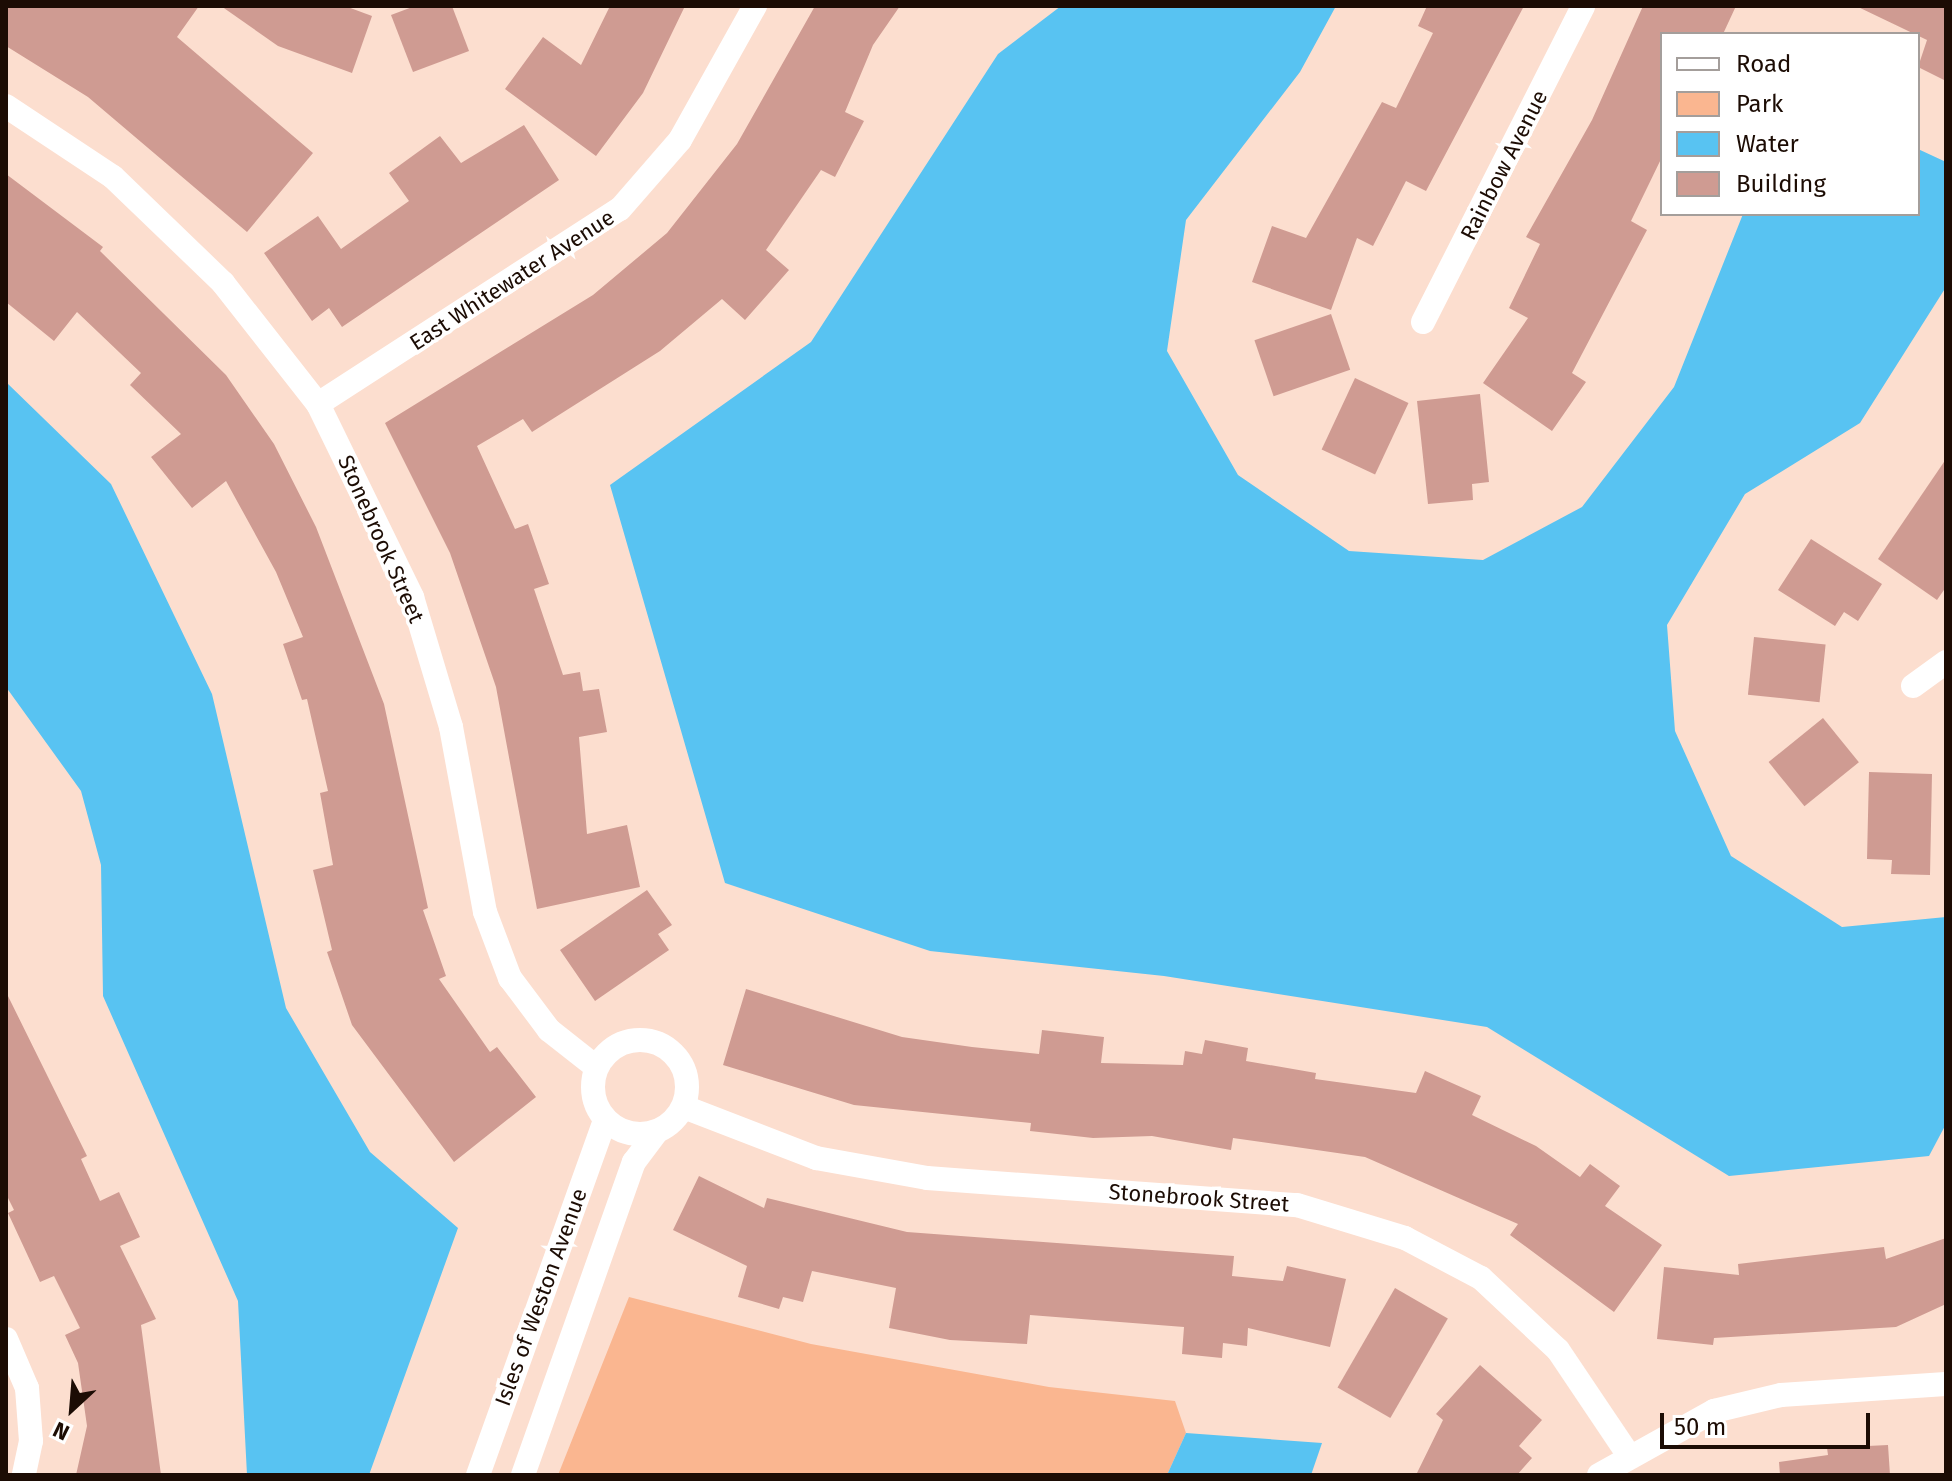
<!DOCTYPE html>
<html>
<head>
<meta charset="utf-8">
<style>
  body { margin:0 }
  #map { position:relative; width:1952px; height:1481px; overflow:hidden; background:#fcdecf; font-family:"Fira Sans",sans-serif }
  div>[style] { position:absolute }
  .green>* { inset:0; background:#fab690 }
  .water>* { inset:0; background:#58c3f2 }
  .building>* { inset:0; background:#cf9b92; transform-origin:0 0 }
  .street>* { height:24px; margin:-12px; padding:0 12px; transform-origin:12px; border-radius:12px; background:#fff }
  .street>.ring { margin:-12px; padding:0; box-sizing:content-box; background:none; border:24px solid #fff; border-radius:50% }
  span { translate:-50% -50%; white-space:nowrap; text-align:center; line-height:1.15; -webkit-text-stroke:7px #fff; paint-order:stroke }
  .street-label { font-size:22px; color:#1c0c04 }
  .frame { position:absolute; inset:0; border:8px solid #1c0c04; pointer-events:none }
  .legend { position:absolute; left:1660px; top:32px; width:260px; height:184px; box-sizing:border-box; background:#fff; border:2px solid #a49e9b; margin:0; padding:10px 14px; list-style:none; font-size:24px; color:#1c0c04 }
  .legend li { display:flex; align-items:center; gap:16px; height:40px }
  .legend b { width:40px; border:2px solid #a49e9b }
  .north { position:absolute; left:32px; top:1369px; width:80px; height:80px; -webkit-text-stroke:6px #fff; paint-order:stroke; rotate:206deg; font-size:22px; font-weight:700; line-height:32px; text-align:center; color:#1c0c04 }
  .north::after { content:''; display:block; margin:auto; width:28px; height:36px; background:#1c0c04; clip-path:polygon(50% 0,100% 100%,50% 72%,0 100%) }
  .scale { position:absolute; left:1660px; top:1413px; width:210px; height:36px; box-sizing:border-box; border:4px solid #1c0c04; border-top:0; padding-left:10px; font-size:24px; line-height:28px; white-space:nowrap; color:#1c0c04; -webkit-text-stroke:6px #fff; paint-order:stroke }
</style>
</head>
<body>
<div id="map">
  <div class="green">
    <i style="clip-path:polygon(629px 1297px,811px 1344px,1049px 1387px,1175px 1401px,1186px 1433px,1167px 1475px,558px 1475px)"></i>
  </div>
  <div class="water">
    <i style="clip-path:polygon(1061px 6px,1336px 6px,1300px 72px,1186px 220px,1167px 351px,1238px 475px,1349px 551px,1483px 560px,1582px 507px,1674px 387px,1743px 214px,1918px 214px,1918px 149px,1946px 162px,1946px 287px,1860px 423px,1745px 494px,1667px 625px,1675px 731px,1731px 856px,1842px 927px,1946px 917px,1946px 1124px,1929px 1156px,1729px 1176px,1487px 1027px,1164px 976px,930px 951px,725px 883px,610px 485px,811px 342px,998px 54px)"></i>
    <i style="clip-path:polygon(6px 382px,111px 484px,212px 694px,286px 1008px,370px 1152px,458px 1228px,369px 1475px,247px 1475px,238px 1301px,103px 996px,101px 865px,81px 791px,6px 687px)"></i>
    <i style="clip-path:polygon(1186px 1433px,1322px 1443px,1311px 1475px,1167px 1475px)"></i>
  </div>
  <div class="building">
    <i style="clip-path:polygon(6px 6px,199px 6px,177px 37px,313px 153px,247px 232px,88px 97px,6px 46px)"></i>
    <i style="clip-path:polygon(221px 6px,345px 6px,372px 16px,352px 73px,278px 46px)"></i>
    <i style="clip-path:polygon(415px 6px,452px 6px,469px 51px,413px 72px,391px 15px)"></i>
    <i style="clip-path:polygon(610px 6px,685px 6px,643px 93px,596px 156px,505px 89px,543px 37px,581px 65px)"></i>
    <i style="clip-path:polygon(815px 6px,900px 6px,873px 45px,845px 112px,864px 121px,835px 177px,821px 170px,766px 250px,789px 270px,745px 320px,722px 299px,660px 351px,532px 432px,523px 419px,477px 446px,515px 529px,528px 524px,549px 584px,534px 589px,563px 675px,580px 672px,583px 691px,599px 689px,607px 732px,579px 737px,587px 834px,627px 825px,640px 887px,537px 909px,496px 687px,450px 553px,385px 423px,593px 295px,667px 233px,737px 144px)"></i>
    <i style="clip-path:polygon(1427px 6px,1524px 6px,1426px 191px,1406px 181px,1373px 246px,1357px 238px,1331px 310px,1252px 282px,1272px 226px,1306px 238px,1382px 102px,1396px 108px,1433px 33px,1418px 26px)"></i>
    <i style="clip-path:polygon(1643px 6px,1736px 6px,1723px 34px,1662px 34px,1662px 157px,1631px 221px,1647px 230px,1572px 373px,1586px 382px,1552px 431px,1483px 383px,1528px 318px,1509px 308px,1540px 244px,1526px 237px,1592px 120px)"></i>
    <i style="clip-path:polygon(1856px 6px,1946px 6px,1946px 81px,1918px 67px,1927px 40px)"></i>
    <i style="clip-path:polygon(524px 125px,559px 180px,342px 327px,329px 308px,312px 321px,264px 253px,318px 216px,341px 249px,409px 201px,389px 173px,440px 136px,461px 163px)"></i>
    <i style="clip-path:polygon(6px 174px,103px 247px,100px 251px,226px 375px,274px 444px,316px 527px,384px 704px,428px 908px,423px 910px,446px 976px,439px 979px,490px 1052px,497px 1047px,536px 1097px,454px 1162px,352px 1025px,327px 952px,332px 950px,313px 870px,333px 865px,320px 793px,328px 791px,307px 699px,302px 700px,283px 644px,303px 637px,276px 572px,226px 481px,192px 508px,151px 457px,181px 434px,130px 385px,141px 373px,77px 312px,54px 341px,6px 302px)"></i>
    <i style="left:1331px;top:314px;width:59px;height:81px;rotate:71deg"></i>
    <i style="left:1355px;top:378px;width:59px;height:79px;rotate:25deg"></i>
    <i style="clip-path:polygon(1480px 394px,1489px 482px,1472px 484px,1473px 500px,1428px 504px,1417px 401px)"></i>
    <i style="clip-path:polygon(1946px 459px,1946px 587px,1937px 600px,1878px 559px)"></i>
    <i style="clip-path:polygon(1811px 539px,1882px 584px,1858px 621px,1844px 612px,1835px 626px,1778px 590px)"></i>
    <i style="left:1754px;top:637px;width:72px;height:58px;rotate:6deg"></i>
    <i style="left:1823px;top:718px;width:57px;height:70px;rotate:51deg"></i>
    <i style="clip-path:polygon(1869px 772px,1932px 774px,1930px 875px,1891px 874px,1892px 860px,1867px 859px)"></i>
    <i style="clip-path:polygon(647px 890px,672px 925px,658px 934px,669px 950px,595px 1001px,560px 950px)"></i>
    <i style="clip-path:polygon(746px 989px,902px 1037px,972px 1047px,1039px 1054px,1042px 1030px,1104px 1037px,1101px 1063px,1183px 1065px,1185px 1051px,1202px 1054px,1205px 1040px,1248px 1048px,1246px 1061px,1316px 1073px,1315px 1079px,1416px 1093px,1425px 1071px,1481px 1096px,1472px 1115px,1536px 1146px,1580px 1177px,1590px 1164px,1620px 1186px,1605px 1206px,1662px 1245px,1614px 1312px,1510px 1235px,1518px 1224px,1365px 1157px,1233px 1138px,1231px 1150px,1152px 1136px,1093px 1138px,1030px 1131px,1031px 1123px,854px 1105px,723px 1065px)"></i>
    <i style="clip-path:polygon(6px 992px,87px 1156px,81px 1159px,100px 1201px,119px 1192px,140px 1237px,120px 1246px,156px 1319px,141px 1325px,161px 1475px,76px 1475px,87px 1426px,78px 1363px,65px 1335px,80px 1328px,54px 1276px,40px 1282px,8px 1213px,14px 1210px,6px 1194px)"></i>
    <i style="clip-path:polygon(699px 1176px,764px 1208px,767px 1198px,907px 1232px,1234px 1256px,1232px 1276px,1283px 1281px,1287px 1266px,1346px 1279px,1330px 1347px,1248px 1328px,1247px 1346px,1223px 1343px,1222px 1358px,1182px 1354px,1184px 1327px,1030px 1315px,1027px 1344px,950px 1340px,889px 1328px,896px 1288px,812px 1271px,803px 1302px,783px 1297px,779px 1309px,738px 1297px,747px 1266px,673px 1230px)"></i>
    <i style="clip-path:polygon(1946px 1238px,1946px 1304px,1896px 1327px,1714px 1338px,1713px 1345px,1657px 1339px,1664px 1267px,1739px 1275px,1738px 1264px,1884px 1247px,1886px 1259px)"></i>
    <i style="left:1395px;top:1288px;width:61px;height:115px;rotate:30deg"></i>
    <i style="clip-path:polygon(1480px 1365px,1542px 1420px,1519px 1446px,1532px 1458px,1517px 1475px,1416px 1475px,1443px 1420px,1436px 1414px)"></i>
    <i style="clip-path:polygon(1888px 1445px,1890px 1475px,1780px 1475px,1779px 1462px,1828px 1455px,1827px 1448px)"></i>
  </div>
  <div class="street">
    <i style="left:6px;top:106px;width:128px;rotate:33.6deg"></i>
    <i style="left:113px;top:177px;width:153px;rotate:43.9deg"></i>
    <i style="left:223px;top:283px;width:154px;rotate:51.9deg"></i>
    <i style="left:318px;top:404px;width:215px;rotate:64deg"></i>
    <i style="left:412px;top:597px;width:136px;rotate:73.3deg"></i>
    <i style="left:451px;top:727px;width:188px;rotate:79.6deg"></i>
    <i style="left:485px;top:912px;width:71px;rotate:69.3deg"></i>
    <i style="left:510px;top:978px;width:65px;rotate:53.1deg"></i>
    <i style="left:549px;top:1030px;width:60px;rotate:38.2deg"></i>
    <i style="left:1423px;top:322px;width:354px;rotate:-63.1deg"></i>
    <i style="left:318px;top:404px;width:359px;rotate:-32.9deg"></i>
    <i style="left:620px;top:209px;width:91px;rotate:-49deg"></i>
    <i style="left:680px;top:140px;width:154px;rotate:-60.8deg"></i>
    <i style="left:1913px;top:686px;width:41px;rotate:-36deg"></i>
    <i class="ring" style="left:593px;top:1040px;width:70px;height:70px"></i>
    <i style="left:684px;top:1107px;width:142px;rotate:21.1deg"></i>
    <i style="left:816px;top:1158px;width:113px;rotate:10.2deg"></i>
    <i style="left:927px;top:1178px;width:371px;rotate:4.2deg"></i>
    <i style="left:1297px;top:1205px;width:113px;rotate:17deg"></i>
    <i style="left:1405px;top:1238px;width:86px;rotate:27.8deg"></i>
    <i style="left:1481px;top:1278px;width:105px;rotate:43.1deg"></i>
    <i style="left:1558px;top:1350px;width:125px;rotate:56.1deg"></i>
    <i style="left:6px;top:1339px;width:53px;rotate:66.8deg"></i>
    <i style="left:27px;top:1388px;width:53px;rotate:85.7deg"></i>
    <i style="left:31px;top:1441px;width:35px;rotate:102deg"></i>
    <i style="left:478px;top:1475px;width:377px;rotate:-70.3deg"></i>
    <i style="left:523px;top:1475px;width:332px;rotate:-70.5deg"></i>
    <i style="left:634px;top:1162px;width:38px;rotate:-53deg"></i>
    <i style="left:1599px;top:1475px;width:132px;rotate:-29.1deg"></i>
    <i style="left:1714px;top:1411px;width:69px;rotate:-13.4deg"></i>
    <i style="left:1781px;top:1395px;width:165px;rotate:-3.8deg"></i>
  </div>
  <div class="street-label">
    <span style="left:1504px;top:165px;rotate:-63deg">Rainbow Avenue</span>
    <span style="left:512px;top:280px;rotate:-33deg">East Whitewater Avenue</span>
    <span style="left:381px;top:539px;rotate:66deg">Stonebrook Street</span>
    <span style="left:1199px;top:1198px;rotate:4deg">Stonebrook Street</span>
    <span style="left:541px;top:1297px;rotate:-70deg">Isles of Weston Avenue</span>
  </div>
  <div class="frame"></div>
  <ul class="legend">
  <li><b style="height:10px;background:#fff"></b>Road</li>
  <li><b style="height:22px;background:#fab690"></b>Park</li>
  <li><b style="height:22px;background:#58c3f2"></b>Water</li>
  <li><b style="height:22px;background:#cf9b92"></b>Building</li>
  </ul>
  <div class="north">N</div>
  <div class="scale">50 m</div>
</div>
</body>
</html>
